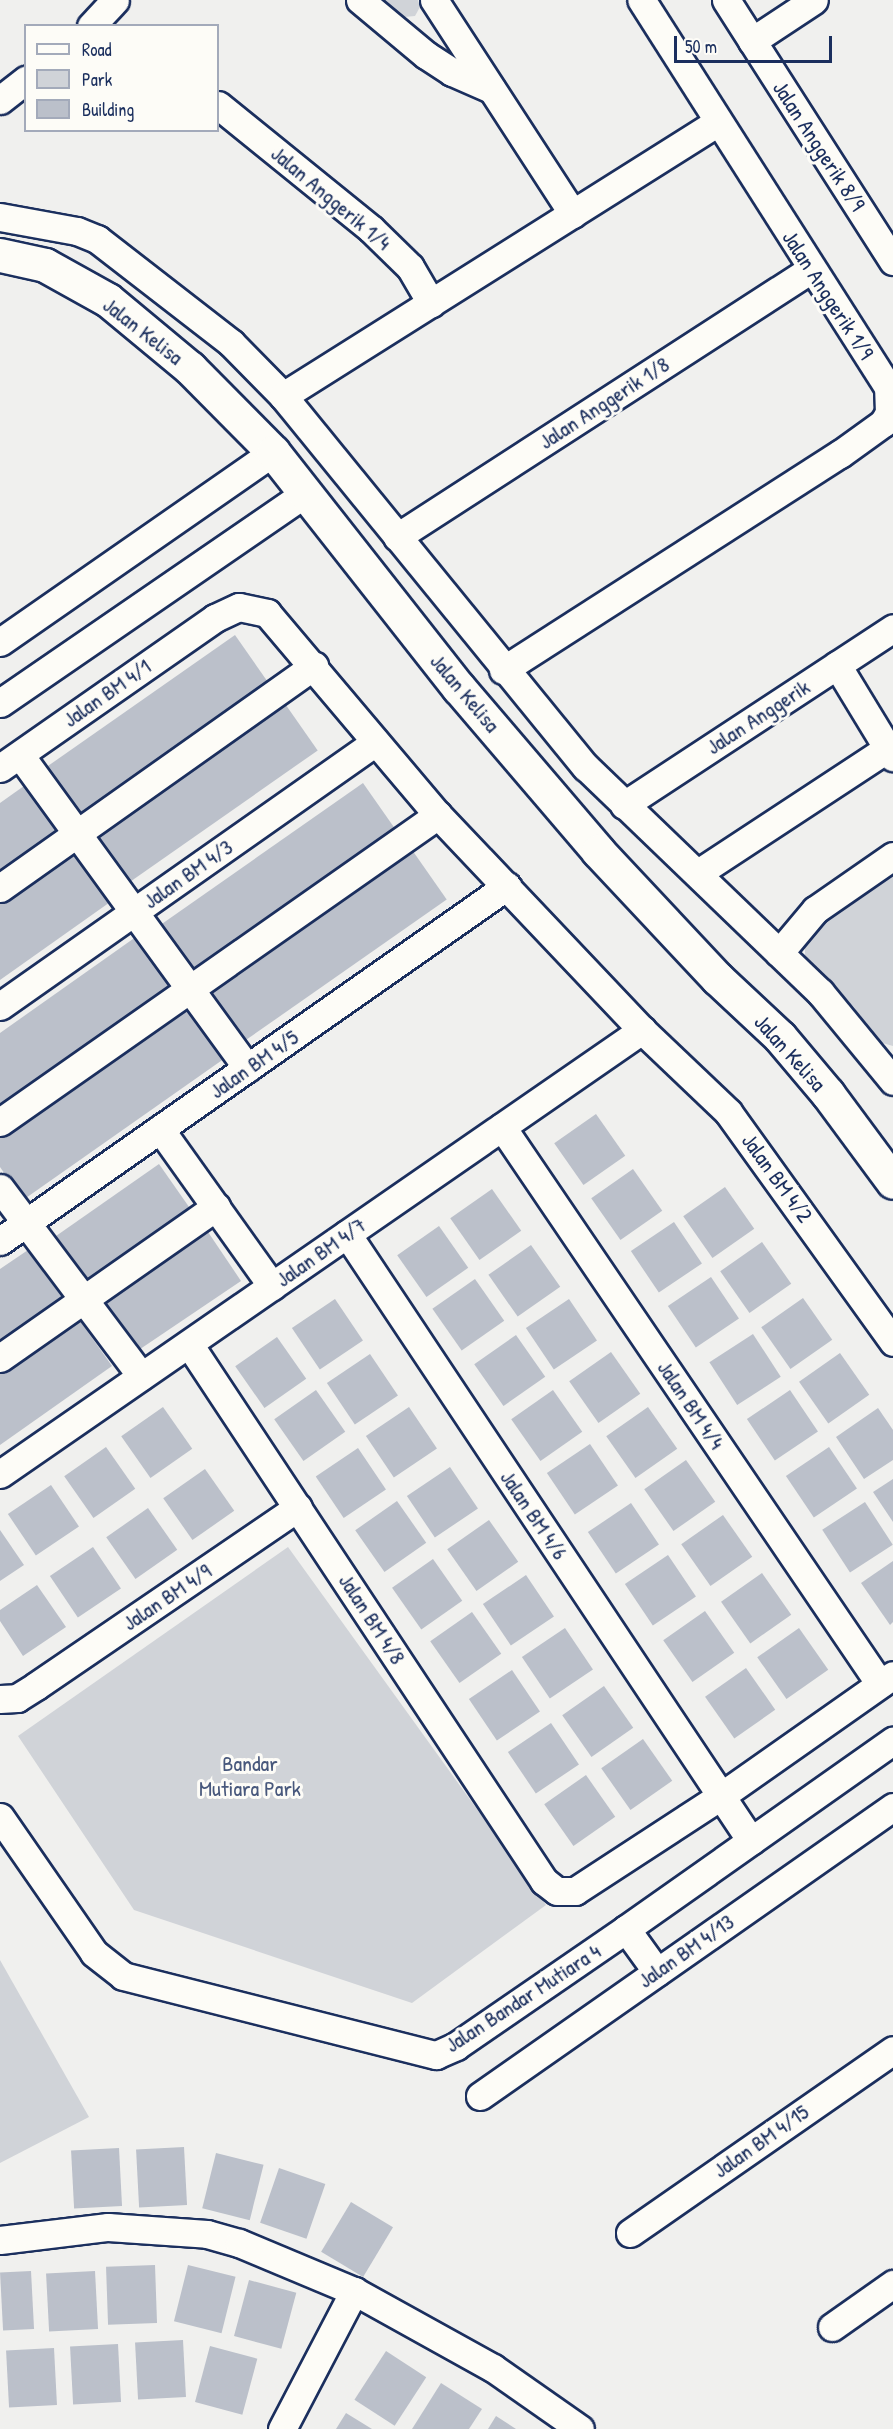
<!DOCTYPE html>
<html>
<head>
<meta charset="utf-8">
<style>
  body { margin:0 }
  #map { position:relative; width:893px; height:2429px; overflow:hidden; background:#f0f0ee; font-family:"Patrick Hand",sans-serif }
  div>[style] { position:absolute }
  .green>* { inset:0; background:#d0d3d8 }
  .building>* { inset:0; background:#bbc0ca; transform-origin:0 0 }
  .roads { filter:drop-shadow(2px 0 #1b2f5e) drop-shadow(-2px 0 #1b2f5e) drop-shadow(0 2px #1b2f5e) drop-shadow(0 -2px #1b2f5e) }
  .minor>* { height:27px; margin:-13.5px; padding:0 13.5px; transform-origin:13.5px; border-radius:13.5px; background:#fdfcf7 }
  .major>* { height:33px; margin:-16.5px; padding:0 16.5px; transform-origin:16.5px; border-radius:16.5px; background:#fdfcf7 }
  span { translate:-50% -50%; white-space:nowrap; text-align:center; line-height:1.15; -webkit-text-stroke:6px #fdfcf7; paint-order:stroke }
  .street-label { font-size:22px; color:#1b2f5e }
  .park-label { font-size:22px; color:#48587c }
  .legend { position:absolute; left:24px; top:24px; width:195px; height:108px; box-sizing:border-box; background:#fdfcf7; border:2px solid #a3aaba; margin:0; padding:8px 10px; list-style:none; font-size:18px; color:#1b2f5e }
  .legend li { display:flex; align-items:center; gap:12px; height:30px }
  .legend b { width:30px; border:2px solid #a3aaba }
  .scale { position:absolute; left:674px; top:36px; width:158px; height:27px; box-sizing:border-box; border:3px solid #1b2f5e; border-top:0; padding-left:8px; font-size:18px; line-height:21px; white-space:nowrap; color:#1b2f5e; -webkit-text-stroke:4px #fdfcf7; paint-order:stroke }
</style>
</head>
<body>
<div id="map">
  <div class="green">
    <i style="clip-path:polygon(382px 0,418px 0,420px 7px,415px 16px,404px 17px)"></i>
    <i style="clip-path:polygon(893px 867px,893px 1046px,875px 1041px,854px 1007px,805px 962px,805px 937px,812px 926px)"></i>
    <i style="clip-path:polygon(288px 1547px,546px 1905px,412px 2003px,134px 1910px,18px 1736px)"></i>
    <i style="clip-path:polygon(0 1960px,89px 2117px,0 2163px)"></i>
  </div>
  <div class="building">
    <i style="left:235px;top:635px;width:64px;height:232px;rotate:55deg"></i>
    <i style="left:281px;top:698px;width:64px;height:232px;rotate:55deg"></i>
    <i style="clip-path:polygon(31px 781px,67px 833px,0 881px,0 803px)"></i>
    <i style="left:363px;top:783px;width:62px;height:250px;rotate:55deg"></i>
    <i style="left:410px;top:847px;width:64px;height:250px;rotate:55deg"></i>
    <i style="clip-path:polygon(77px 849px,113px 900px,0 980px,0 903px)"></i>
    <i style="clip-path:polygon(140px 934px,177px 986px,0 1111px,0 1033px)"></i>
    <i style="clip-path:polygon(191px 1004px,228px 1056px,23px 1200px,0 1167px,0 1138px)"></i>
    <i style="left:596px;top:1114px;width:51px;height:51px;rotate:55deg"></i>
    <i style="left:159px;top:1164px;width:60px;height:134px;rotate:55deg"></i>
    <i style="left:633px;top:1169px;width:51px;height:51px;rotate:55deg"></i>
    <i style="left:725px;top:1187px;width:51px;height:51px;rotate:55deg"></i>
    <i style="left:492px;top:1189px;width:51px;height:51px;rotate:55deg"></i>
    <i style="left:674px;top:1222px;width:50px;height:52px;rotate:56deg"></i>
    <i style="left:439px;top:1226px;width:51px;height:51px;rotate:55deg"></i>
    <i style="left:208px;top:1232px;width:59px;height:135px;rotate:56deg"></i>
    <i style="left:762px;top:1242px;width:51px;height:51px;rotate:55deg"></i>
    <i style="left:531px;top:1245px;width:51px;height:52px;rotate:55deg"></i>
    <i style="clip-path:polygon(28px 1250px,65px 1302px,0 1347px,0 1269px)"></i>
    <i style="left:711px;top:1277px;width:50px;height:52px;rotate:56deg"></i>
    <i style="left:475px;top:1279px;width:51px;height:52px;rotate:55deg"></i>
    <i style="left:803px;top:1298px;width:51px;height:51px;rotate:55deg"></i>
    <i style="left:335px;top:1299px;width:50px;height:52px;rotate:56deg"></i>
    <i style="left:569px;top:1299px;width:50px;height:52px;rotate:56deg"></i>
    <i style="clip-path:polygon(75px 1314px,112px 1366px,0 1445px,0 1367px)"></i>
    <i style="left:753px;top:1334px;width:51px;height:52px;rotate:57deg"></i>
    <i style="left:516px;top:1335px;width:51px;height:51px;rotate:55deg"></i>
    <i style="left:277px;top:1337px;width:51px;height:51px;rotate:55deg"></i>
    <i style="left:611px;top:1352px;width:51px;height:51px;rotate:55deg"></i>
    <i style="left:840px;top:1353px;width:51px;height:50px;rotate:55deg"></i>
    <i style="left:370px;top:1354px;width:50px;height:52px;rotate:56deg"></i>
    <i style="left:316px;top:1390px;width:51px;height:51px;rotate:55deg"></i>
    <i style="left:553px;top:1390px;width:51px;height:51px;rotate:55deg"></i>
    <i style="left:790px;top:1390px;width:50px;height:52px;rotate:56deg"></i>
    <i style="left:163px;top:1407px;width:51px;height:51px;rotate:55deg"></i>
    <i style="left:409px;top:1407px;width:50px;height:52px;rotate:56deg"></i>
    <i style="left:648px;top:1407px;width:51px;height:51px;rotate:55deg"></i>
    <i style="clip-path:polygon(878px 1408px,893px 1430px,893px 1460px,864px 1479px,836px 1437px)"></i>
    <i style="left:590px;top:1444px;width:50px;height:52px;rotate:56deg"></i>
    <i style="left:106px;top:1447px;width:51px;height:51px;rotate:55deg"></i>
    <i style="left:829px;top:1447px;width:50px;height:52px;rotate:56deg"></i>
    <i style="left:358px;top:1448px;width:50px;height:51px;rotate:56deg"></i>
    <i style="left:686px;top:1460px;width:51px;height:51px;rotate:55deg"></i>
    <i style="left:450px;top:1467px;width:50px;height:52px;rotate:56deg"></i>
    <i style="left:205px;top:1469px;width:51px;height:51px;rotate:55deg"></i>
    <i style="clip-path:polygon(893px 1479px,893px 1522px,873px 1492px)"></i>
    <i style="left:51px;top:1485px;width:50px;height:52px;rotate:56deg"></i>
    <i style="left:397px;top:1501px;width:51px;height:51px;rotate:55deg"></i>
    <i style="left:865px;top:1502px;width:51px;height:51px;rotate:57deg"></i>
    <i style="left:631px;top:1503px;width:50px;height:52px;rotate:56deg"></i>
    <i style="left:148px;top:1508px;width:51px;height:51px;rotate:55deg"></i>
    <i style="left:723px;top:1515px;width:51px;height:51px;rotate:55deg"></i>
    <i style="left:489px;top:1520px;width:51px;height:51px;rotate:55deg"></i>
    <i style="clip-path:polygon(0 1530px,24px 1565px,0 1581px)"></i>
    <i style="left:93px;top:1547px;width:50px;height:52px;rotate:56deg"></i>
    <i style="left:668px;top:1555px;width:50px;height:52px;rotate:56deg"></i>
    <i style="left:433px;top:1559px;width:51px;height:50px;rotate:55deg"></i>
    <i style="clip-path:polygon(893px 1561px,893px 1622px,890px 1625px,861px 1583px)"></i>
    <i style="left:762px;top:1573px;width:51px;height:50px;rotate:55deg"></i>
    <i style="left:526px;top:1575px;width:50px;height:52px;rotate:56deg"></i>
    <i style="clip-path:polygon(37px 1585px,66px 1627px,23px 1656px,0 1621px,0 1610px)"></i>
    <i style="left:705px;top:1611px;width:51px;height:51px;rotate:55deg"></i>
    <i style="left:472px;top:1612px;width:51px;height:51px;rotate:55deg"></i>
    <i style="left:565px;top:1628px;width:50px;height:52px;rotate:56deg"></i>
    <i style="left:799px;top:1628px;width:51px;height:51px;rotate:55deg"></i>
    <i style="left:746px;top:1668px;width:51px;height:50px;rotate:55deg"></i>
    <i style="left:512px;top:1670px;width:50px;height:52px;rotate:56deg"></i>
    <i style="left:604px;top:1686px;width:51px;height:51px;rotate:55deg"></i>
    <i style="left:551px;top:1723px;width:50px;height:52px;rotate:56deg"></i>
    <i style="left:643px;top:1739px;width:51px;height:51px;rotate:55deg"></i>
    <i style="left:586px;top:1775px;width:51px;height:51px;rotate:55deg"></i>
    <i style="left:184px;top:2147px;width:58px;height:48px;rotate:87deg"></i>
    <i style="left:119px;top:2148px;width:58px;height:48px;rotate:87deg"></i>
    <i style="left:216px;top:2153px;width:49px;height:57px;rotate:14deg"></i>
    <i style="left:279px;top:2168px;width:49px;height:58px;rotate:19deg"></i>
    <i style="left:351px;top:2202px;width:49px;height:58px;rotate:31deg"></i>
    <i style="left:155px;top:2265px;width:58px;height:49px;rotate:88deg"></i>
    <i style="left:188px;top:2265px;width:49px;height:58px;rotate:14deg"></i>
    <i style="left:31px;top:2271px;width:58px;height:31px;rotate:87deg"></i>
    <i style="left:95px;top:2271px;width:58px;height:49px;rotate:87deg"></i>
    <i style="left:249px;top:2280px;width:49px;height:58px;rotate:15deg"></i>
    <i style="left:183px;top:2340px;width:57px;height:48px;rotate:87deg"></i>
    <i style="left:118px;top:2344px;width:58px;height:48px;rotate:87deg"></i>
    <i style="left:210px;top:2346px;width:49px;height:58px;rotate:15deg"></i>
    <i style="left:54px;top:2348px;width:57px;height:48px;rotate:87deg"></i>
    <i style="left:386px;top:2351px;width:48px;height:58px;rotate:33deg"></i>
    <i style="clip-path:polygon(441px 2383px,482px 2409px,469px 2429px,412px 2429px)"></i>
    <i style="clip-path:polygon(346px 2413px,372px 2429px,336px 2429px)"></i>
    <i style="clip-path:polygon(496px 2416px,516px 2429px,488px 2429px)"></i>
  </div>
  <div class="roads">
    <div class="minor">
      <i style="left:360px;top:0;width:86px;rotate:39.8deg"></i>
      <i style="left:426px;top:55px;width:31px;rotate:33deg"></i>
      <i style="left:452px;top:72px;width:43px;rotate:23.6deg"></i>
      <i style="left:434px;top:0;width:255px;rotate:57deg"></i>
      <i style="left:726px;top:0;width:310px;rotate:57.4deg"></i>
      <i style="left:91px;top:26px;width:35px;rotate:-47deg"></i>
      <i style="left:752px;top:41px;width:74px;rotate:-33.5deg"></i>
      <i style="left:0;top:100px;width:33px;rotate:-38deg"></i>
      <i style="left:218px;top:105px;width:197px;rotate:39deg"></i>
      <i style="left:371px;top:229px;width:54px;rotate:44.3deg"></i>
      <i style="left:410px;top:267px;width:42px;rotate:59.7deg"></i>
      <i style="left:0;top:217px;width:78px;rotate:10.3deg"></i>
      <i style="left:77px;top:231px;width:22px;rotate:22deg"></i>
      <i style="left:97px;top:239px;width:170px;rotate:37.8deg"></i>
      <i style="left:231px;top:343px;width:74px;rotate:45.5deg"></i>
      <i style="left:283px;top:396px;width:479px;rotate:50.8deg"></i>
      <i style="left:586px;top:767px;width:325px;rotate:43.9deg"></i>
      <i style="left:820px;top:992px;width:115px;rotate:50.6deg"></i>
      <i style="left:283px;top:396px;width:514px;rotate:-32.21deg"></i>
      <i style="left:397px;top:537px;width:493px;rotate:-32.9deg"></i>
      <i style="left:0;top:642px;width:333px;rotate:-34.8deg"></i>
      <i style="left:837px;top:665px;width:108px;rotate:58.7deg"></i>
      <i style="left:503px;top:670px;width:400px;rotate:-32.7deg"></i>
      <i style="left:840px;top:454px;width:53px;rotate:-35.8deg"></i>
      <i style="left:883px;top:423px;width:12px;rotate:-59deg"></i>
      <i style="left:889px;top:413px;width:26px;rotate:-92deg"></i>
      <i style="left:888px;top:387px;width:459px;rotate:-122.5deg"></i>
      <i style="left:0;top:703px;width:371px;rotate:-34.5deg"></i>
      <i style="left:20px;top:755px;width:387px;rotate:54deg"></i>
      <i style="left:0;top:768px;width:262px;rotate:-34.9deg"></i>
      <i style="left:215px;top:618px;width:26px;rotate:-25deg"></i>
      <i style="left:239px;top:607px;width:29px;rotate:12deg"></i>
      <i style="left:267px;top:613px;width:265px;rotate:49.8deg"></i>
      <i style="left:438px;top:815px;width:296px;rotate:46.5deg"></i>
      <i style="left:642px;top:1030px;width:119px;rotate:43.6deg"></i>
      <i style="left:728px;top:1112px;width:283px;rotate:54.3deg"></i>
      <i style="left:624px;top:805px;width:322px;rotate:-33.3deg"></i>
      <i style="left:698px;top:873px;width:233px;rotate:-33.3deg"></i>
      <i style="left:0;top:888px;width:385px;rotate:-35.3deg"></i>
      <i style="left:779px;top:953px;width:56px;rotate:-50.1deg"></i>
      <i style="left:815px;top:910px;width:95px;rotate:-34.7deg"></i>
      <i style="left:0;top:1006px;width:459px;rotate:-35.1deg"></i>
      <i style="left:0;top:1122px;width:535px;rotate:-35.03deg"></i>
      <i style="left:502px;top:1127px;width:673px;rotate:55.84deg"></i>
      <i style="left:160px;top:1129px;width:193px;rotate:54.5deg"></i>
      <i style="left:0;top:1188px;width:235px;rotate:53.1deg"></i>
      <i style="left:347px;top:1234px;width:729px;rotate:56.35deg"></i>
      <i style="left:0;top:1241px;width:619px;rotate:-35deg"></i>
      <i style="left:189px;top:1344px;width:644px;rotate:56.53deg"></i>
      <i style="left:544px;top:1881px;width:16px;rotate:38deg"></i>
      <i style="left:557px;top:1891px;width:18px"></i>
      <i style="left:575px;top:1891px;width:174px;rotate:-33.1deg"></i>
      <i style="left:721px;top:1796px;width:210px;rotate:-35.1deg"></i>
      <i style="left:0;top:1358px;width:264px;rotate:-35deg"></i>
      <i style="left:0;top:1474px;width:781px;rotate:-34.67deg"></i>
      <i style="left:0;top:1699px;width:17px;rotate:-3deg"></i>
      <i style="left:17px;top:1698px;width:22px;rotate:-32deg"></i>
      <i style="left:36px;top:1686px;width:317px;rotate:-34.3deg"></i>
      <i style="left:0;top:1817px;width:165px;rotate:55.3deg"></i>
      <i style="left:94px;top:1953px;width:37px;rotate:38deg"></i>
      <i style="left:123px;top:1976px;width:323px;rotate:14.2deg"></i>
      <i style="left:436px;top:2055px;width:22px;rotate:-24deg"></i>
      <i style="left:456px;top:2046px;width:206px;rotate:-34.5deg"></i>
      <i style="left:626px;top:1929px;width:327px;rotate:-35.2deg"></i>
      <i style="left:626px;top:1929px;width:53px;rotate:54.2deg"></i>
      <i style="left:480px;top:2096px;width:504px;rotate:-34.98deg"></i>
      <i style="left:630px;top:2233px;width:320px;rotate:-34.8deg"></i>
      <i style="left:0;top:2240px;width:109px;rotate:-6.9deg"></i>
      <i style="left:108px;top:2227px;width:99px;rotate:4deg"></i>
      <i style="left:207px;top:2234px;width:33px;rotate:16deg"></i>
      <i style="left:239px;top:2243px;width:125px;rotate:22.7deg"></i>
      <i style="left:354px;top:2291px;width:159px;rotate:29deg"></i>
      <i style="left:493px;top:2368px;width:106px;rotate:35deg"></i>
      <i style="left:832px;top:2327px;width:75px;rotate:-35.2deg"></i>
      <i style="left:282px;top:2429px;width:156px;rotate:-62.4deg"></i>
    </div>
    <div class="major">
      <i style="left:0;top:255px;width:46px;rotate:12.5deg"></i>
      <i style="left:45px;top:265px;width:72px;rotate:29.1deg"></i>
      <i style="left:108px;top:300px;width:107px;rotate:39.7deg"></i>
      <i style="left:190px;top:368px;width:118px;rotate:45.3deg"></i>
      <i style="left:273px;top:452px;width:300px;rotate:51.8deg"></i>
      <i style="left:459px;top:688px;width:214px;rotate:49.5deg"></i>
      <i style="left:598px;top:851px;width:174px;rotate:46.9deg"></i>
      <i style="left:717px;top:978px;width:86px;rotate:43.1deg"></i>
      <i style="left:780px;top:1037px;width:75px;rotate:49.9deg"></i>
      <i style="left:828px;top:1094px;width:109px;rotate:53.5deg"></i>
    </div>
  </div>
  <div class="street-label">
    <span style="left:819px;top:146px;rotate:57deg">Jalan Anggerik 8/9</span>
    <span style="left:331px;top:198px;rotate:40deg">Jalan Anggerik 1/4</span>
    <span style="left:828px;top:295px;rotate:57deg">Jalan Anggerik 1/9</span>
    <span style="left:143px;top:331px;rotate:38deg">Jalan Kelisa</span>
    <span style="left:604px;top:403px;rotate:-33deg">Jalan Anggerik 1/8</span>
    <span style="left:107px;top:693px;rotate:-35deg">Jalan BM 4/1</span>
    <span style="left:465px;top:693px;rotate:50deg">Jalan Kelisa</span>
    <span style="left:758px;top:717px;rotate:-33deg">Jalan Anggerik</span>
    <span style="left:188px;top:874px;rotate:-35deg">Jalan BM 4/3</span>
    <span style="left:790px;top:1053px;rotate:48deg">Jalan Kelisa</span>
    <span style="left:254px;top:1064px;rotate:-35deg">Jalan BM 4/5</span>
    <span style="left:777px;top:1178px;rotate:54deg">Jalan BM 4/2</span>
    <span style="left:321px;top:1252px;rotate:-35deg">Jalan BM 4/7</span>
    <span style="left:691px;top:1405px;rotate:56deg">Jalan BM 4/4</span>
    <span style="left:534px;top:1515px;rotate:56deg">Jalan BM 4/6</span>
    <span style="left:167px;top:1597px;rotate:-34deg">Jalan BM 4/9</span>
    <span style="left:372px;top:1619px;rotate:57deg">Jalan BM 4/8</span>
    <span style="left:686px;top:1951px;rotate:-35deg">Jalan BM 4/13</span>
    <span style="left:523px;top:1998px;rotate:-33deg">Jalan Bandar Mutiara 4</span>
    <span style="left:761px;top:2141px;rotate:-35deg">Jalan BM 4/15</span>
  </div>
  <div class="park-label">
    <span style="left:250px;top:1776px">Bandar<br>Mutiara Park</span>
  </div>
  <ul class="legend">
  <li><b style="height:8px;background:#fdfcf7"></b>Road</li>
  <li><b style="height:16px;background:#d0d3d8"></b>Park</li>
  <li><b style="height:16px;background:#bbc0ca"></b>Building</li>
  </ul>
  <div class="scale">50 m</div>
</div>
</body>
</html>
